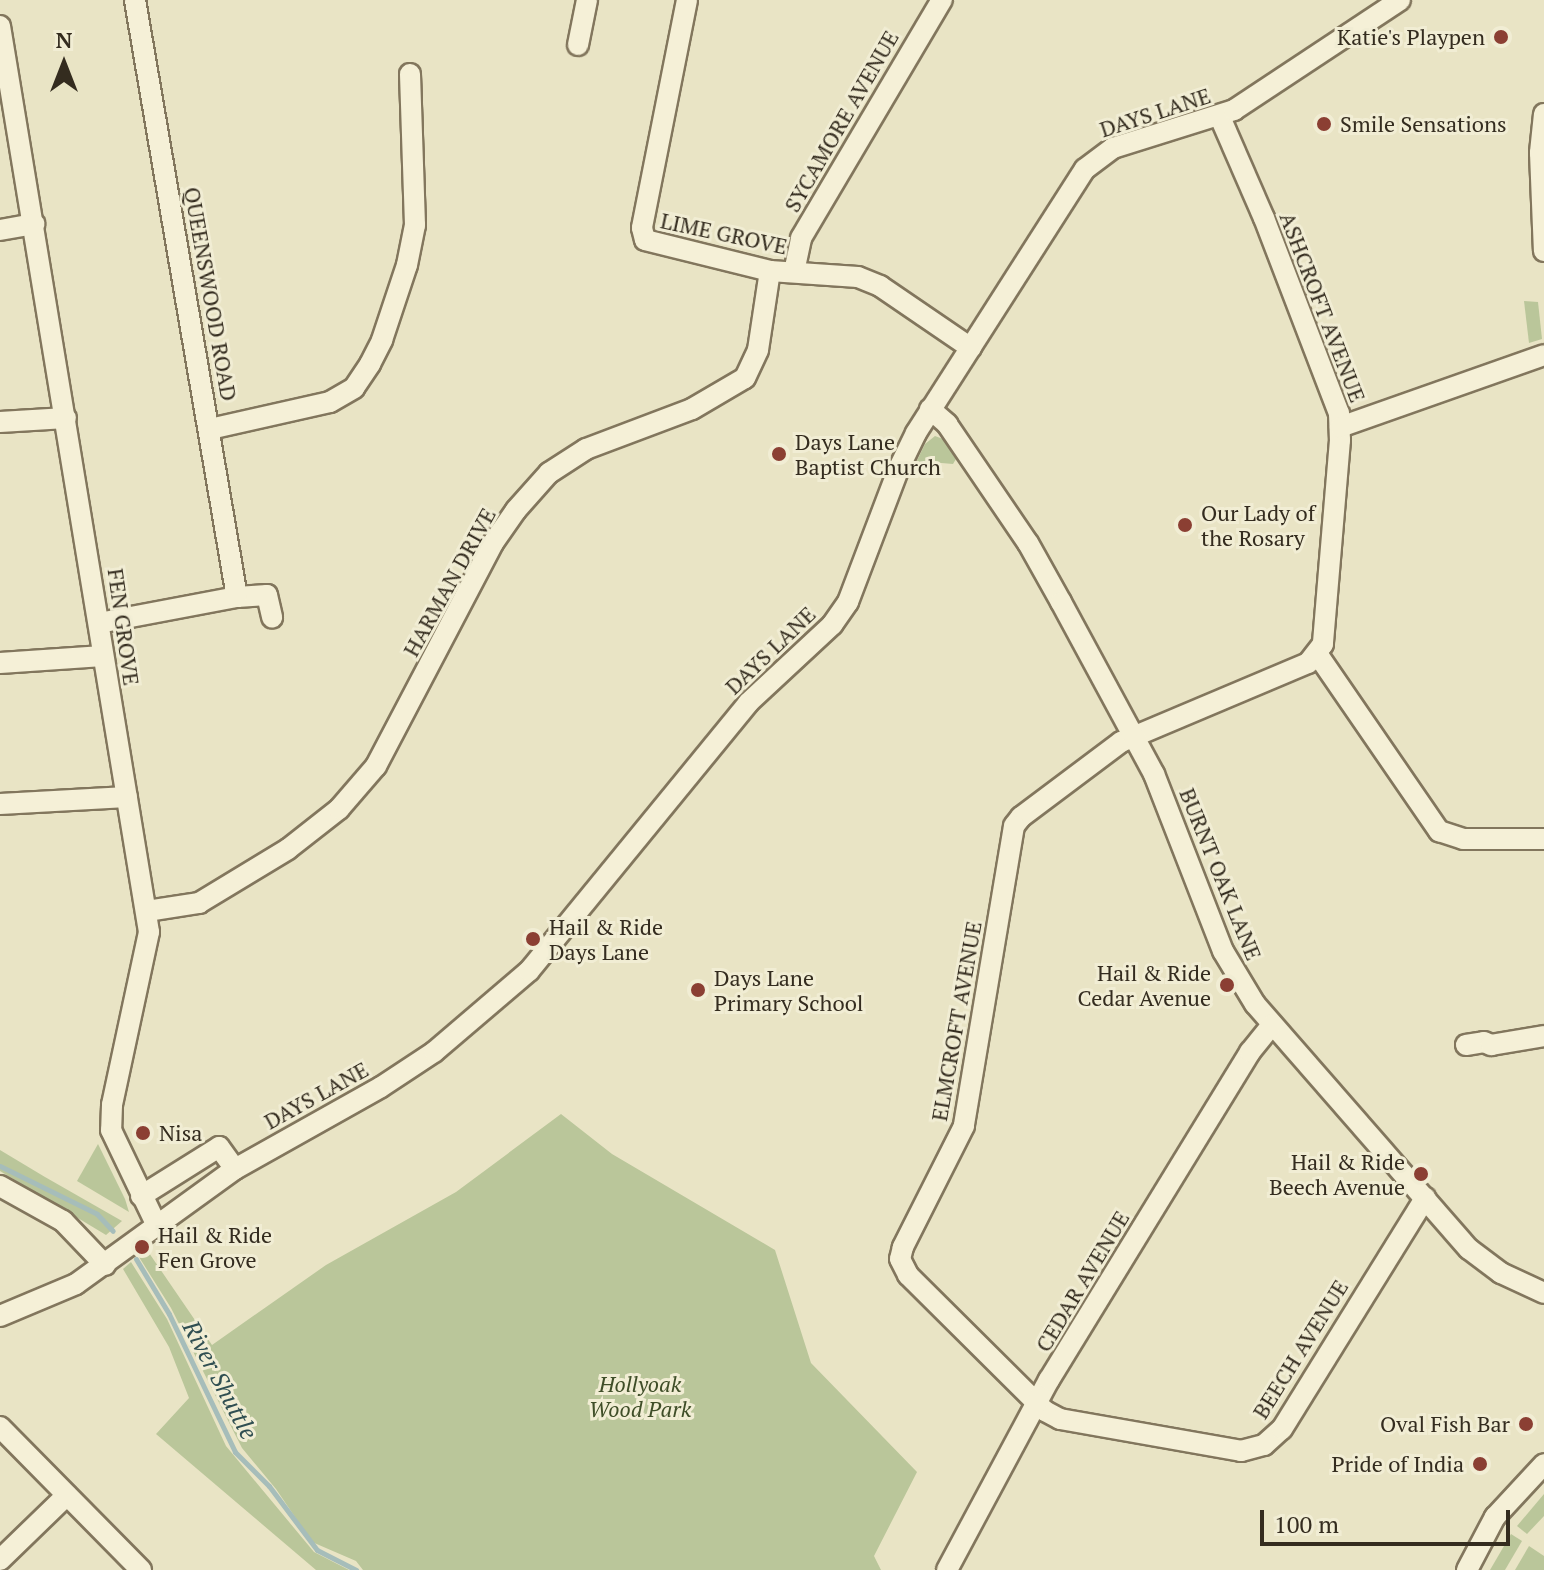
<!DOCTYPE html>
<html>
<head>
<meta charset="utf-8">
<style>
  body { margin:0 }
  #map { position:relative; width:1544px; height:1570px; overflow:hidden; background:#e9e4c5; font-family:"PT Serif",serif }
  div>[style] { position:absolute }
  .green>* { inset:0; background:#bac69a }
  .stream>* { height:5px; margin:-2.5px; padding:0 2.5px; transform-origin:2.5px; border-radius:2.5px; background:#a6bdba }
  .roads { filter:drop-shadow(2px 0 #82765d) drop-shadow(-2px 0 #82765d) drop-shadow(0 2px #82765d) drop-shadow(0 -2px #82765d) }
  .minor>* { height:20px; margin:-10px; padding:0 10px; transform-origin:10px; border-radius:10px; background:#f5f0d7 }
  .dots>* { width:22px; height:22px; translate:-50% -50%; box-sizing:border-box; border:4px solid #f1edd4; border-radius:50% }
  span { translate:-50% -50%; white-space:nowrap; text-align:center; line-height:1.15; -webkit-text-stroke:6px #f1edd4; paint-order:stroke }
  .poi-label { font-size:22px; color:#342c1f }
  .right { translate:-100% -50%; text-align:right }
  .left { translate:0 -50%; text-align:left }
  .street-label { font-size:22px; color:#342c1f }
  .park-label { font-size:22px; color:#3f4e28; font-style:italic }
  .water-label { font-size:24px; color:#304f52; font-style:italic }
  .north { position:absolute; left:24px; top:24px; width:80px; height:80px; -webkit-text-stroke:6px #f1edd4; paint-order:stroke; rotate:0deg; font-size:22px; font-weight:700; line-height:32px; text-align:center; color:#342c1f }
  .north::after { content:''; display:block; margin:auto; width:28px; height:36px; background:#342c1f; clip-path:polygon(50% 0,100% 100%,50% 72%,0 100%) }
  .scale { position:absolute; left:1260px; top:1510px; width:250px; height:36px; box-sizing:border-box; border:4px solid #342c1f; border-top:0; padding-left:10px; font-size:24px; line-height:28px; white-space:nowrap; color:#342c1f; -webkit-text-stroke:6px #f1edd4; paint-order:stroke }
</style>
</head>
<body>
<div id="map">
  <div class="green">
    <i style="clip-path:polygon(1524px 301px,1538px 302px,1542px 339px,1529px 343px)"></i>
    <i style="clip-path:polygon(935px 436px,943px 439px,956px 459px,953px 464px,930px 462px,911px 473px,925px 444px)"></i>
    <i style="clip-path:polygon(561px 1114px,612px 1154px,775px 1250px,811px 1363px,917px 1472px,874px 1556px,881px 1570px,363px 1570px,356px 1561px,312px 1542px,276px 1489px,242px 1448px,171px 1308px,139px 1257px,147px 1250px,212px 1345px,326px 1265px,456px 1192px)"></i>
    <i style="clip-path:polygon(98px 1144px,125px 1199px,129px 1212px,77px 1181px)"></i>
    <i style="clip-path:polygon(0 1150px,45px 1177px,122px 1221px,106px 1235px,0 1171px)"></i>
    <i style="clip-path:polygon(131px 1262px,167px 1319px,226px 1446px,314px 1552px,349px 1570px,316px 1570px,156px 1434px,189px 1398px,169px 1347px,123px 1269px)"></i>
    <i style="clip-path:polygon(1544px 1494px,1544px 1516px,1527px 1534px,1517px 1526px)"></i>
    <i style="clip-path:polygon(1511px 1534px,1522px 1541px,1505px 1570px,1490px 1570px)"></i>
    <i style="clip-path:polygon(1529px 1546px,1544px 1556px,1544px 1570px,1515px 1570px)"></i>
  </div>
  <div class="stream">
    <i style="left:0;top:1166px;width:108px;rotate:26.3deg"></i>
    <i style="left:97px;top:1214px;width:23px;rotate:47deg"></i>
    <i style="left:136px;top:1259px;width:64px;rotate:59deg"></i>
    <i style="left:169px;top:1314px;width:153px;rotate:64.4deg"></i>
    <i style="left:235px;top:1452px;width:48px;rotate:45deg"></i>
    <i style="left:269px;top:1486px;width:80px;rotate:53.1deg"></i>
    <i style="left:317px;top:1550px;width:44px;rotate:27.1deg"></i>
  </div>
  <div class="roads">
    <div class="minor">
      <i style="left:687px;top:0;width:232px;rotate:101.2deg"></i>
      <i style="left:642px;top:228px;width:12px;rotate:76deg"></i>
      <i style="left:645px;top:240px;width:129px;rotate:13.9deg"></i>
      <i style="left:770px;top:271px;width:88px;rotate:3.9deg"></i>
      <i style="left:858px;top:277px;width:24px;rotate:22deg"></i>
      <i style="left:880px;top:286px;width:110px;rotate:34.3deg"></i>
      <i style="left:0;top:26px;width:918px;rotate:80.66deg"></i>
      <i style="left:149px;top:932px;width:177px;rotate:102.1deg"></i>
      <i style="left:112px;top:1105px;width:25px;rotate:92deg"></i>
      <i style="left:111px;top:1130px;width:104px;rotate:64.4deg"></i>
      <i style="left:578px;top:45px;width:46px;rotate:-78.7deg"></i>
      <i style="left:1544px;top:114px;width:39px;rotate:96deg"></i>
      <i style="left:1540px;top:153px;width:98px;rotate:87.7deg"></i>
      <i style="left:1220px;top:117px;width:110px;rotate:66.5deg"></i>
      <i style="left:1264px;top:218px;width:209px;rotate:69deg"></i>
      <i style="left:1339px;top:413px;width:27px;rotate:88deg"></i>
      <i style="left:1340px;top:440px;width:205px;rotate:94.8deg"></i>
      <i style="left:1323px;top:644px;width:24px;rotate:128deg"></i>
      <i style="left:1308px;top:663px;width:203px;rotate:157.1deg"></i>
      <i style="left:1121px;top:742px;width:125px;rotate:143.1deg"></i>
      <i style="left:1021px;top:817px;width:11px;rotate:128deg"></i>
      <i style="left:1014px;top:826px;width:304px;rotate:99.5deg"></i>
      <i style="left:964px;top:1126px;width:136px;rotate:116.8deg"></i>
      <i style="left:903px;top:1247px;width:12px;rotate:104deg"></i>
      <i style="left:900px;top:1259px;width:18px;rotate:63deg"></i>
      <i style="left:908px;top:1275px;width:193px;rotate:44.8deg"></i>
      <i style="left:1045px;top:1411px;width:17px;rotate:28deg"></i>
      <i style="left:1060px;top:1419px;width:184px;rotate:10deg"></i>
      <i style="left:1241px;top:1451px;width:24px;rotate:-15deg"></i>
      <i style="left:1264px;top:1445px;width:24px;rotate:-42deg"></i>
      <i style="left:1282px;top:1429px;width:272px;rotate:-58.2deg"></i>
      <i style="left:0;top:230px;width:35px;rotate:-10deg"></i>
      <i style="left:794px;top:272px;width:35px;rotate:-78deg"></i>
      <i style="left:801px;top:238px;width:277px;rotate:-59.4deg"></i>
      <i style="left:930px;top:409px;width:23px;rotate:41deg"></i>
      <i style="left:947px;top:424px;width:144px;rotate:55.8deg"></i>
      <i style="left:1028px;top:543px;width:68px;rotate:60.8deg"></i>
      <i style="left:1061px;top:602px;width:196px;rotate:61.6deg"></i>
      <i style="left:1154px;top:774px;width:190px;rotate:68.7deg"></i>
      <i style="left:1223px;top:951px;width:62px;rotate:58.9deg"></i>
      <i style="left:1255px;top:1004px;width:325px;rotate:48.9deg"></i>
      <i style="left:1469px;top:1249px;width:40px;rotate:37deg"></i>
      <i style="left:1501px;top:1273px;width:47px;rotate:24.9deg"></i>
      <i style="left:0;top:422px;width:66px;rotate:-3.5deg"></i>
      <i style="left:1340px;top:427px;width:216px;rotate:-19.4deg"></i>
      <i style="left:210px;top:429px;width:123px;rotate:-12.7deg"></i>
      <i style="left:330px;top:402px;width:28px;rotate:-30deg"></i>
      <i style="left:354px;top:388px;width:29px;rotate:-56deg"></i>
      <i style="left:370px;top:364px;width:27px;rotate:-63deg"></i>
      <i style="left:382px;top:340px;width:79px;rotate:-71.6deg"></i>
      <i style="left:407px;top:265px;width:41px;rotate:-78.7deg"></i>
      <i style="left:415px;top:225px;width:151px;rotate:-91.9deg"></i>
      <i style="left:237px;top:597px;width:30px;rotate:-4deg"></i>
      <i style="left:267px;top:595px;width:23px;rotate:77deg"></i>
      <i style="left:99px;top:623px;width:140px;rotate:-10.7deg"></i>
      <i style="left:237px;top:597px;width:606px;rotate:-99.7deg"></i>
      <i style="left:1318px;top:655px;width:214px;rotate:55.5deg"></i>
      <i style="left:1439px;top:831px;width:25px;rotate:18deg"></i>
      <i style="left:1463px;top:839px;width:81px"></i>
      <i style="left:0;top:663px;width:103px;rotate:-3.9deg"></i>
      <i style="left:0;top:804px;width:127px;rotate:-3.2deg"></i>
      <i style="left:147px;top:911px;width:53px;rotate:-8.7deg"></i>
      <i style="left:199px;top:903px;width:104px;rotate:-31.2deg"></i>
      <i style="left:288px;top:849px;width:65px;rotate:-38.1deg"></i>
      <i style="left:339px;top:809px;width:57px;rotate:-49.3deg"></i>
      <i style="left:376px;top:766px;width:252px;rotate:-62.3deg"></i>
      <i style="left:493px;top:543px;width:40px;rotate:-55.1deg"></i>
      <i style="left:516px;top:510px;width:50px;rotate:-48.3deg"></i>
      <i style="left:549px;top:473px;width:44px;rotate:-33deg"></i>
      <i style="left:586px;top:449px;width:113px;rotate:-20.7deg"></i>
      <i style="left:692px;top:409px;width:61px;rotate:-30.3deg"></i>
      <i style="left:745px;top:378px;width:31px;rotate:-65deg"></i>
      <i style="left:758px;top:350px;width:80px;rotate:-81.4deg"></i>
      <i style="left:1466px;top:1045px;width:18px;rotate:-9deg"></i>
      <i style="left:1484px;top:1042px;width:8px;rotate:23deg"></i>
      <i style="left:1491px;top:1045px;width:54px;rotate:-9.6deg"></i>
      <i style="left:0;top:1186px;width:72px;rotate:29.1deg"></i>
      <i style="left:63px;top:1221px;width:61px;rotate:46.3deg"></i>
      <i style="left:141px;top:1196px;width:92px;rotate:-32.1deg"></i>
      <i style="left:219px;top:1147px;width:27px;rotate:54deg"></i>
      <i style="left:0;top:1316px;width:82px;rotate:-22.8deg"></i>
      <i style="left:76px;top:1284px;width:196px;rotate:-35.9deg"></i>
      <i style="left:235px;top:1169px;width:167px;rotate:-29.3deg"></i>
      <i style="left:381px;top:1087px;width:64px;rotate:-33.4deg"></i>
      <i style="left:434px;top:1052px;width:125px;rotate:-40.5deg"></i>
      <i style="left:529px;top:971px;width:346px;rotate:-50.7deg"></i>
      <i style="left:748px;top:703px;width:115px;rotate:-42.9deg"></i>
      <i style="left:832px;top:625px;width:28px;rotate:-55deg"></i>
      <i style="left:848px;top:602px;width:143px;rotate:-69.2deg"></i>
      <i style="left:899px;top:468px;width:39px;rotate:-64deg"></i>
      <i style="left:916px;top:433px;width:313px;rotate:-57.4deg"></i>
      <i style="left:1085px;top:169px;width:35px;rotate:-37deg"></i>
      <i style="left:1113px;top:148px;width:127px;rotate:-17.4deg"></i>
      <i style="left:1234px;top:110px;width:199px;rotate:-33.5deg"></i>
      <i style="left:0;top:1427px;width:201px;rotate:45.4deg"></i>
      <i style="left:0;top:1560px;width:93px;rotate:-44.1deg"></i>
      <i style="left:947px;top:1570px;width:216px;rotate:-61.8deg"></i>
      <i style="left:1049px;top:1380px;width:385px;rotate:-58.5deg"></i>
      <i style="left:1250px;top:1052px;width:35px;rotate:-51deg"></i>
      <i style="left:1467px;top:1570px;width:60px;rotate:-62.2deg"></i>
      <i style="left:1495px;top:1517px;width:72px;rotate:-47.2deg"></i>
    </div>
  </div>
  <div class="dots">
    <i style="left:1501px;top:37px;background:#8b3f33"></i>
    <i style="left:1324px;top:124px;background:#8b3f33"></i>
    <i style="left:779px;top:454px;background:#8b3f33"></i>
    <i style="left:1185px;top:525px;background:#8b3f33"></i>
    <i style="left:533px;top:939px;background:#8b3f33"></i>
    <i style="left:1227px;top:985px;background:#8b3f33"></i>
    <i style="left:698px;top:990px;background:#8b3f33"></i>
    <i style="left:143px;top:1133px;background:#8b3f33"></i>
    <i style="left:1421px;top:1174px;background:#8b3f33"></i>
    <i style="left:142px;top:1247px;background:#8b3f33"></i>
    <i style="left:1526px;top:1424px;background:#8b3f33"></i>
    <i style="left:1480px;top:1464px;background:#8b3f33"></i>
  </div>
  <div class="poi-label">
    <span class="right" style="left:1485px;top:37px">Katie's Playpen</span>
    <span class="left" style="left:1340px;top:124px">Smile Sensations</span>
    <span class="left" style="left:795px;top:454px">Days Lane<br>Baptist Church</span>
    <span class="left" style="left:1201px;top:525px">Our Lady of<br>the Rosary</span>
    <span class="left" style="left:549px;top:939px">Hail &amp; Ride<br>Days Lane</span>
    <span class="right" style="left:1211px;top:985px">Hail &amp; Ride<br>Cedar Avenue</span>
    <span class="left" style="left:714px;top:990px">Days Lane<br>Primary School</span>
    <span class="left" style="left:159px;top:1133px">Nisa</span>
    <span class="right" style="left:1405px;top:1174px">Hail &amp; Ride<br>Beech Avenue</span>
    <span class="left" style="left:158px;top:1247px">Hail &amp; Ride<br>Fen Grove</span>
    <span class="right" style="left:1510px;top:1424px">Oval Fish Bar</span>
    <span class="right" style="left:1464px;top:1464px">Pride of India</span>
  </div>
  <div class="street-label">
    <span style="left:1155px;top:112px;rotate:-18deg">DAYS LANE</span>
    <span style="left:841px;top:121px;rotate:-60deg">SYCAMORE AVENUE</span>
    <span style="left:724px;top:233px;rotate:12deg">LIME GROVE</span>
    <span style="left:211px;top:294px;rotate:80deg">QUEENSWOOD ROAD</span>
    <span style="left:1323px;top:307px;rotate:69deg">ASHCROFT AVENUE</span>
    <span style="left:449px;top:582px;rotate:-61deg">HARMAN DRIVE</span>
    <span style="left:124px;top:627px;rotate:82deg">FEN GROVE</span>
    <span style="left:770px;top:650px;rotate:-44deg">DAYS LANE</span>
    <span style="left:1221px;top:874px;rotate:68deg">BURNT OAK LANE</span>
    <span style="left:956px;top:1021px;rotate:-80deg">ELMCROFT AVENUE</span>
    <span style="left:316px;top:1095px;rotate:-29deg">DAYS LANE</span>
    <span style="left:1082px;top:1281px;rotate:-59deg">CEDAR AVENUE</span>
    <span style="left:1300px;top:1349px;rotate:-58deg">BEECH AVENUE</span>
  </div>
  <div class="park-label">
    <span style="left:640px;top:1396px">Hollyoak<br>Wood Park</span>
  </div>
  <div class="water-label">
    <span style="left:220px;top:1380px;rotate:62deg">River Shuttle</span>
  </div>
  <div class="north">N</div>
  <div class="scale">100 m</div>
</div>
</body>
</html>
